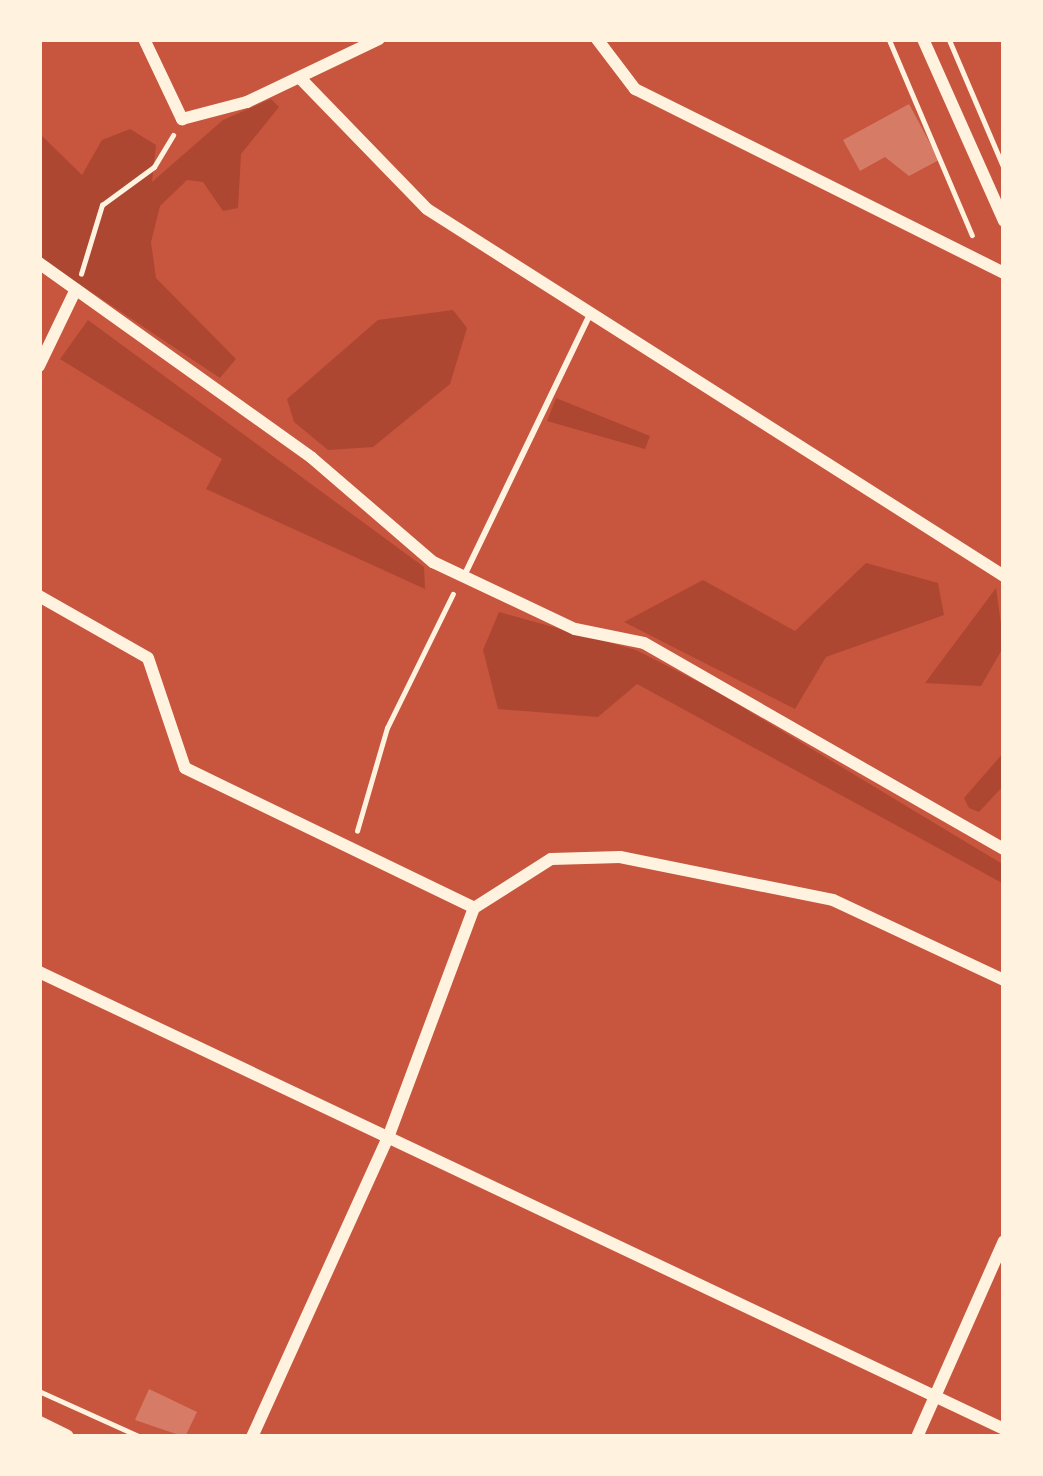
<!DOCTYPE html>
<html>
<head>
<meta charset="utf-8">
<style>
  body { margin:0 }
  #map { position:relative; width:1043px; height:1476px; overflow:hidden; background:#c8553d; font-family:"Sofia Sans Condensed",sans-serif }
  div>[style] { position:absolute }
  .green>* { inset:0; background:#ae4732 }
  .building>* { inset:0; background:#d67c66 }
  .path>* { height:4.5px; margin:-2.25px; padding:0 2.25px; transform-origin:2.25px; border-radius:2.25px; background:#fff3e0 }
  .service>* { height:6px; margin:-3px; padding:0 3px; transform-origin:3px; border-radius:3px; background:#fff3e0 }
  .minor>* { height:12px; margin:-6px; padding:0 6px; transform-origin:6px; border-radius:6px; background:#fff3e0 }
  .tertiary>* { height:16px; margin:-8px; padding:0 8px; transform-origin:8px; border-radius:8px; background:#fff3e0 }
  span { translate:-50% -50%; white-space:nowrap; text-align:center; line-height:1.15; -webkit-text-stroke:10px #fff3e0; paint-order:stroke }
  .frame { position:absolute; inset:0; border:42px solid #fff3e0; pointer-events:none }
</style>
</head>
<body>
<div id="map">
  <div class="green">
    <i style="clip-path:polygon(271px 99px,279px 107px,241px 154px,238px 208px,223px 211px,203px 182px,187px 180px,160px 206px,151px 242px,156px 278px,236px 359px,220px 378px,39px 257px,39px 133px,82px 175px,102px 140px,130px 129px,156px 145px,152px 182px,223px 120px)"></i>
    <i style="clip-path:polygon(453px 310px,467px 328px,450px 384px,373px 447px,328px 450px,294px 422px,287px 399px,378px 320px)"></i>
    <i style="clip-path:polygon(88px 320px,424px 567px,425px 589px,206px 489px,222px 459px,60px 359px)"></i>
    <i style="clip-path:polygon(556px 398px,650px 436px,645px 449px,547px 421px)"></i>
    <i style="clip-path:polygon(866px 563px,938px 583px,944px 615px,826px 657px,795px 709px,624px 622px,703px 580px,795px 631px)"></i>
    <i style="clip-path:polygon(996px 588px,1004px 646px,981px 686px,925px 683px)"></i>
    <i style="clip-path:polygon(499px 612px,636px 650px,714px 690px,1004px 865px,1004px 884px,637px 684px,598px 717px,498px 709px,483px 650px)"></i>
    <i style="clip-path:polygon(1004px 752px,1004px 785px,979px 812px,969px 808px,964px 798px)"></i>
  </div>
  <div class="building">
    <i style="clip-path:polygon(909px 104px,939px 160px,909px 176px,885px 157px,860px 171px,843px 140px)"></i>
    <i style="clip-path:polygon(149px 1389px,197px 1412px,185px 1437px,135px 1420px)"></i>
  </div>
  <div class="path">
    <i style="left:889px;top:39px;width:213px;rotate:67deg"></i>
    <i style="left:949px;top:39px;width:140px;rotate:66.9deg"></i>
    <i style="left:81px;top:274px;width:72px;rotate:-73.1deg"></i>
    <i style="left:102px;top:205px;width:64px;rotate:-36.2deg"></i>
    <i style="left:154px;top:167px;width:37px;rotate:-59deg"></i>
    <i style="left:357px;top:831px;width:107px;rotate:-73.8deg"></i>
    <i style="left:387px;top:728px;width:149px;rotate:-63.8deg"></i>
    <i style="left:39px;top:1391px;width:112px;rotate:24.3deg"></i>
  </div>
  <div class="service">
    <i style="left:465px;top:574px;width:286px;rotate:-64.3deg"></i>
  </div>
  <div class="minor">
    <i style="left:144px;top:39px;width:89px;rotate:64.6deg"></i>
    <i style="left:182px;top:119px;width:67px;rotate:-14.7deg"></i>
    <i style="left:247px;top:102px;width:146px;rotate:-25.5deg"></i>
    <i style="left:597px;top:39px;width:63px;rotate:52.8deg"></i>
    <i style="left:635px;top:89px;width:412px;rotate:26.5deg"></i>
    <i style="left:923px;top:39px;width:199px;rotate:66deg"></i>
    <i style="left:300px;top:78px;width:182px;rotate:45.9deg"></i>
    <i style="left:427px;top:209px;width:684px;rotate:32.46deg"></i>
    <i style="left:39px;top:263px;width:335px;rotate:35.5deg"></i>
    <i style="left:312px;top:458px;width:160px;rotate:40.7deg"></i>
    <i style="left:433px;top:562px;width:157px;rotate:25.3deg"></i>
    <i style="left:575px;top:629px;width:70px;rotate:11.5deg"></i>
    <i style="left:644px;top:643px;width:415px;rotate:29.8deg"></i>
    <i style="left:39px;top:366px;width:85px;rotate:-64.3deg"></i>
    <i style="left:39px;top:596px;width:125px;rotate:29.6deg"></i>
    <i style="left:148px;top:658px;width:116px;rotate:71.4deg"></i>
    <i style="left:185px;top:768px;width:321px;rotate:25.8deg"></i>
    <i style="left:474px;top:908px;width:91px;rotate:-32.5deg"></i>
    <i style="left:551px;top:859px;width:69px;rotate:-1.7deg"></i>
    <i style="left:620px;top:857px;width:217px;rotate:11.4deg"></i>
    <i style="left:833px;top:900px;width:189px;rotate:25.1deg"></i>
    <i style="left:39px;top:972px;width:1068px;rotate:25.34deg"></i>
    <i style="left:252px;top:1437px;width:332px;rotate:-65.6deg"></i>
    <i style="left:389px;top:1135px;width:242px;rotate:-69.5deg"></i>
    <i style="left:917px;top:1437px;width:214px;rotate:-66.1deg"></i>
  </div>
  <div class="tertiary">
    <i style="left:39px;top:1424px;width:30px;rotate:26deg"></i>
  </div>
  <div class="frame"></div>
</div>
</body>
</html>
